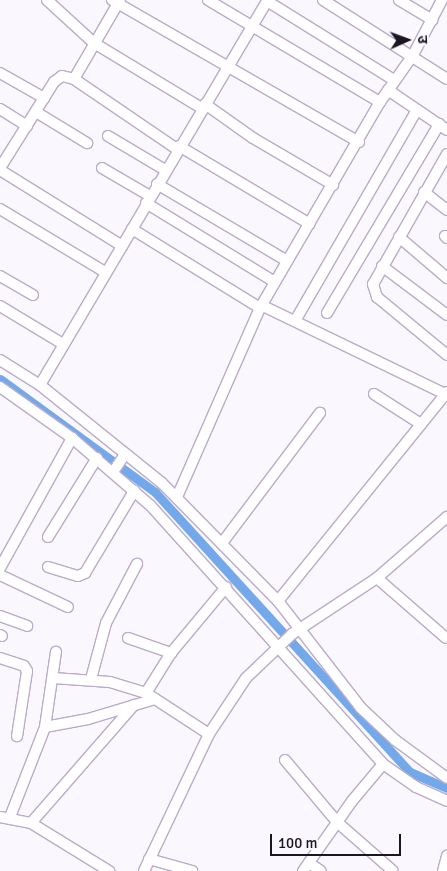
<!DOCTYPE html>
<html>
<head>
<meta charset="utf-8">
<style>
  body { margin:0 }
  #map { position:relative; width:447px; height:871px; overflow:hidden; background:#faf7fe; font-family:Signika,"Noto Sans Devanagari",sans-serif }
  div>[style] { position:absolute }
  .canal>* { height:9px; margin:-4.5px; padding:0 4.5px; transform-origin:4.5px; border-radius:4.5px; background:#73a9ea }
  .roads { filter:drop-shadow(1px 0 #bbabcb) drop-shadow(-1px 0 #bbabcb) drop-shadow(0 1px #bbabcb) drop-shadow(0 -1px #bbabcb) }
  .minor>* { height:10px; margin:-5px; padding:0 5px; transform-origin:5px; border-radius:5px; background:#fff }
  span { translate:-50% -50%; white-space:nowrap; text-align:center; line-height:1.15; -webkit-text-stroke:4px #faf7fe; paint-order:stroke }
  .north { position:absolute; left:382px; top:15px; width:50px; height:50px; -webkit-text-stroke:4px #faf7fe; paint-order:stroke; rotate:88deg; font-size:14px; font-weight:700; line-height:20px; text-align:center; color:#1c1622 }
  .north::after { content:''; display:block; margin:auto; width:18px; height:22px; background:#1c1622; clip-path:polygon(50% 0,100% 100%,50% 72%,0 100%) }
  .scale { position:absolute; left:270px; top:834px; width:131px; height:22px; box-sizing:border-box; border:2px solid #1c1622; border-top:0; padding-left:6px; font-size:15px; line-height:18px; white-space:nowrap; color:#1c1622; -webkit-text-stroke:4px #faf7fe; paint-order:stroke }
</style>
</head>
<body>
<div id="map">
  <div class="canal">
    <i style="left:0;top:379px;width:192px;rotate:36.1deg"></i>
    <i style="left:155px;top:492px;width:379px;rotate:47.7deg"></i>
    <i style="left:410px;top:772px;width:40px;rotate:23.4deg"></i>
  </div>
  <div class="roads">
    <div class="minor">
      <i style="left:47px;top:0;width:64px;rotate:42.5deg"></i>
      <i style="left:94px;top:43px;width:127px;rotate:31.2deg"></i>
      <i style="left:112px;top:0;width:285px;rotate:29.9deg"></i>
      <i style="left:208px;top:0;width:200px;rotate:30.7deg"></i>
      <i style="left:323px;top:0;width:147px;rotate:32.5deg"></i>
      <i style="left:399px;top:0;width:39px;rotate:31deg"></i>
      <i style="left:267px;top:1px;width:150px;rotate:31.9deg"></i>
      <i style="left:0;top:73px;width:51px;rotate:29.6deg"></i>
      <i style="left:74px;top:79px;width:91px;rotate:-59.8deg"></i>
      <i style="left:388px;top:90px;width:71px;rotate:34.1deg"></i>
      <i style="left:205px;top:104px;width:59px;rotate:35.3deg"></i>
      <i style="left:253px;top:138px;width:93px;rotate:30.4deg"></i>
      <i style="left:0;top:109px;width:32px;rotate:32deg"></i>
      <i style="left:36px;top:112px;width:60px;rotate:31.3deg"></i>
      <i style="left:108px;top:136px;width:66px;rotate:30.8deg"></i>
      <i style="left:179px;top:146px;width:152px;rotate:30.8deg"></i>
      <i style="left:447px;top:154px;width:150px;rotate:119.6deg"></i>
      <i style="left:373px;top:284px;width:14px;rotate:73deg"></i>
      <i style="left:377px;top:297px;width:91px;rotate:39.6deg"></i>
      <i style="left:0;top:168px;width:102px;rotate:-57.9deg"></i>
      <i style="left:54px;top:82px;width:10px;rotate:-37deg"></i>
      <i style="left:62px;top:76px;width:12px;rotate:14deg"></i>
      <i style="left:74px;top:79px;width:125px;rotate:34.2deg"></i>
      <i style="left:102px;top:168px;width:56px;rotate:30.3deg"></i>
      <i style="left:0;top:170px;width:144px;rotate:31.9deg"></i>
      <i style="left:157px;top:184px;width:151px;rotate:30.6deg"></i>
      <i style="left:424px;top:192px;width:29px;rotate:38deg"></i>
      <i style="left:146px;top:203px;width:151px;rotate:31.5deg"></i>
      <i style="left:0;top:209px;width:122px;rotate:31deg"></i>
      <i style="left:132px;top:229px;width:150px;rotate:31.7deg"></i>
      <i style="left:445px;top:236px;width:3px;rotate:45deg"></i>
      <i style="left:399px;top:237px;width:63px;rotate:40.5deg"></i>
      <i style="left:382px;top:266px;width:81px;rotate:37deg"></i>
      <i style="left:0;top:276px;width:38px;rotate:30deg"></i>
      <i style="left:261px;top:305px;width:204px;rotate:25.8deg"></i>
      <i style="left:0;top:306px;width:74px;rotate:31.1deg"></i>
      <i style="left:327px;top:313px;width:220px;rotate:-59.3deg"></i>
      <i style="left:295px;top:321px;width:244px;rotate:-60deg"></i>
      <i style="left:0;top:360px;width:47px;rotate:32deg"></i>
      <i style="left:40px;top:385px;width:156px;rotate:38.8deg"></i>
      <i style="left:162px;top:483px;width:165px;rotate:45.5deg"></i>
      <i style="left:278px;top:601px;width:135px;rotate:52.2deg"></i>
      <i style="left:361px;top:708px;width:47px;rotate:43.3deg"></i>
      <i style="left:395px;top:740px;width:64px;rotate:36.2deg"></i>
      <i style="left:40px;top:385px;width:447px;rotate:-59.4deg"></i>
      <i style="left:0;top:387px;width:88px;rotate:35.3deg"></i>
      <i style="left:72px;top:438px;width:103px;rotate:40.7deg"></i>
      <i style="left:150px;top:505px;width:348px;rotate:48deg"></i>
      <i style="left:383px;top:764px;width:40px;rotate:34.9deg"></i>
      <i style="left:416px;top:787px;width:34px;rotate:24deg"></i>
      <i style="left:374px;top:394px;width:56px;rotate:32.6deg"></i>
      <i style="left:113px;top:472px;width:22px;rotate:-56deg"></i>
      <i style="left:177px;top:497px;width:206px;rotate:-66.3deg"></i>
      <i style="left:260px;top:308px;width:238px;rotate:-59.8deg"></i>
      <i style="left:380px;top:102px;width:57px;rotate:-54.9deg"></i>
      <i style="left:413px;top:55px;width:62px;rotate:-62.2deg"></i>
      <i style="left:48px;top:537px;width:93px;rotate:-58.2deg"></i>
      <i style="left:222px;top:543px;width:163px;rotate:-53deg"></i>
      <i style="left:48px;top:567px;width:31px;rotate:17deg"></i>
      <i style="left:78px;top:576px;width:8px;rotate:-23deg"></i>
      <i style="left:85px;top:573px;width:96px;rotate:-59.1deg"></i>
      <i style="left:0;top:568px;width:149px;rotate:-61deg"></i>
      <i style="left:0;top:575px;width:75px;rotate:25.2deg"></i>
      <i style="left:377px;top:578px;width:91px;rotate:41deg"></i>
      <i style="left:278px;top:601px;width:269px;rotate:-51deg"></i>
      <i style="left:0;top:616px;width:29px;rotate:20deg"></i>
      <i style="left:0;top:635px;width:2px;rotate:27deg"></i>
      <i style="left:128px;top:638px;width:46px;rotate:19.2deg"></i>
      <i style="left:0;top:658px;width:25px;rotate:18deg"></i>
      <i style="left:24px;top:666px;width:6px;rotate:59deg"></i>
      <i style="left:27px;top:671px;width:66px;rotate:98.7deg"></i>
      <i style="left:53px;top:678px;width:57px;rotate:4deg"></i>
      <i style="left:110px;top:682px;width:38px;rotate:17deg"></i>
      <i style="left:146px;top:693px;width:75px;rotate:33.1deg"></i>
      <i style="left:91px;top:679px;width:58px;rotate:-75deg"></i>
      <i style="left:106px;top:623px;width:67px;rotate:-62.3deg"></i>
      <i style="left:146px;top:693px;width:47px;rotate:-58deg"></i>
      <i style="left:171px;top:653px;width:86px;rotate:-50.2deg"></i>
      <i style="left:45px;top:727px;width:44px;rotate:-10.5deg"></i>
      <i style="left:88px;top:719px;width:70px;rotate:-16.6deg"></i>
      <i style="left:285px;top:760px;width:81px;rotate:50deg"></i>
      <i style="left:337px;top:822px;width:74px;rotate:41.2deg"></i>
      <i style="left:0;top:817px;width:32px;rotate:11deg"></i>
      <i style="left:31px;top:823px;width:92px;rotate:31.6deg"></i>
      <i style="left:10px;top:817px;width:97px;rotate:-68.7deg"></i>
      <i style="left:45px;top:727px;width:76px;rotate:-81.7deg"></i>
      <i style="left:31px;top:823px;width:157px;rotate:-48.9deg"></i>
      <i style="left:149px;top:859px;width:45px;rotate:15.6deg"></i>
      <i style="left:309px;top:863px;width:14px;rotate:34deg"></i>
      <i style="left:144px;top:871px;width:152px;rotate:-64.6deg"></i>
      <i style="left:209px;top:734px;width:67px;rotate:-56.5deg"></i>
      <i style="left:246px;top:678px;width:64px;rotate:-43.7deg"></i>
      <i style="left:292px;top:634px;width:102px;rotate:-33.4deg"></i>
      <i style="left:377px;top:578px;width:93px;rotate:-41.1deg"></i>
      <i style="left:303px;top:871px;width:85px;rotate:-55deg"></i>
      <i style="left:352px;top:801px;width:48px;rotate:-50deg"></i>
      <i style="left:443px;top:871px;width:16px;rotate:-75deg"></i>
    </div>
  </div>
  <div class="north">उ</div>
  <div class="scale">100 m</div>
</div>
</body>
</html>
